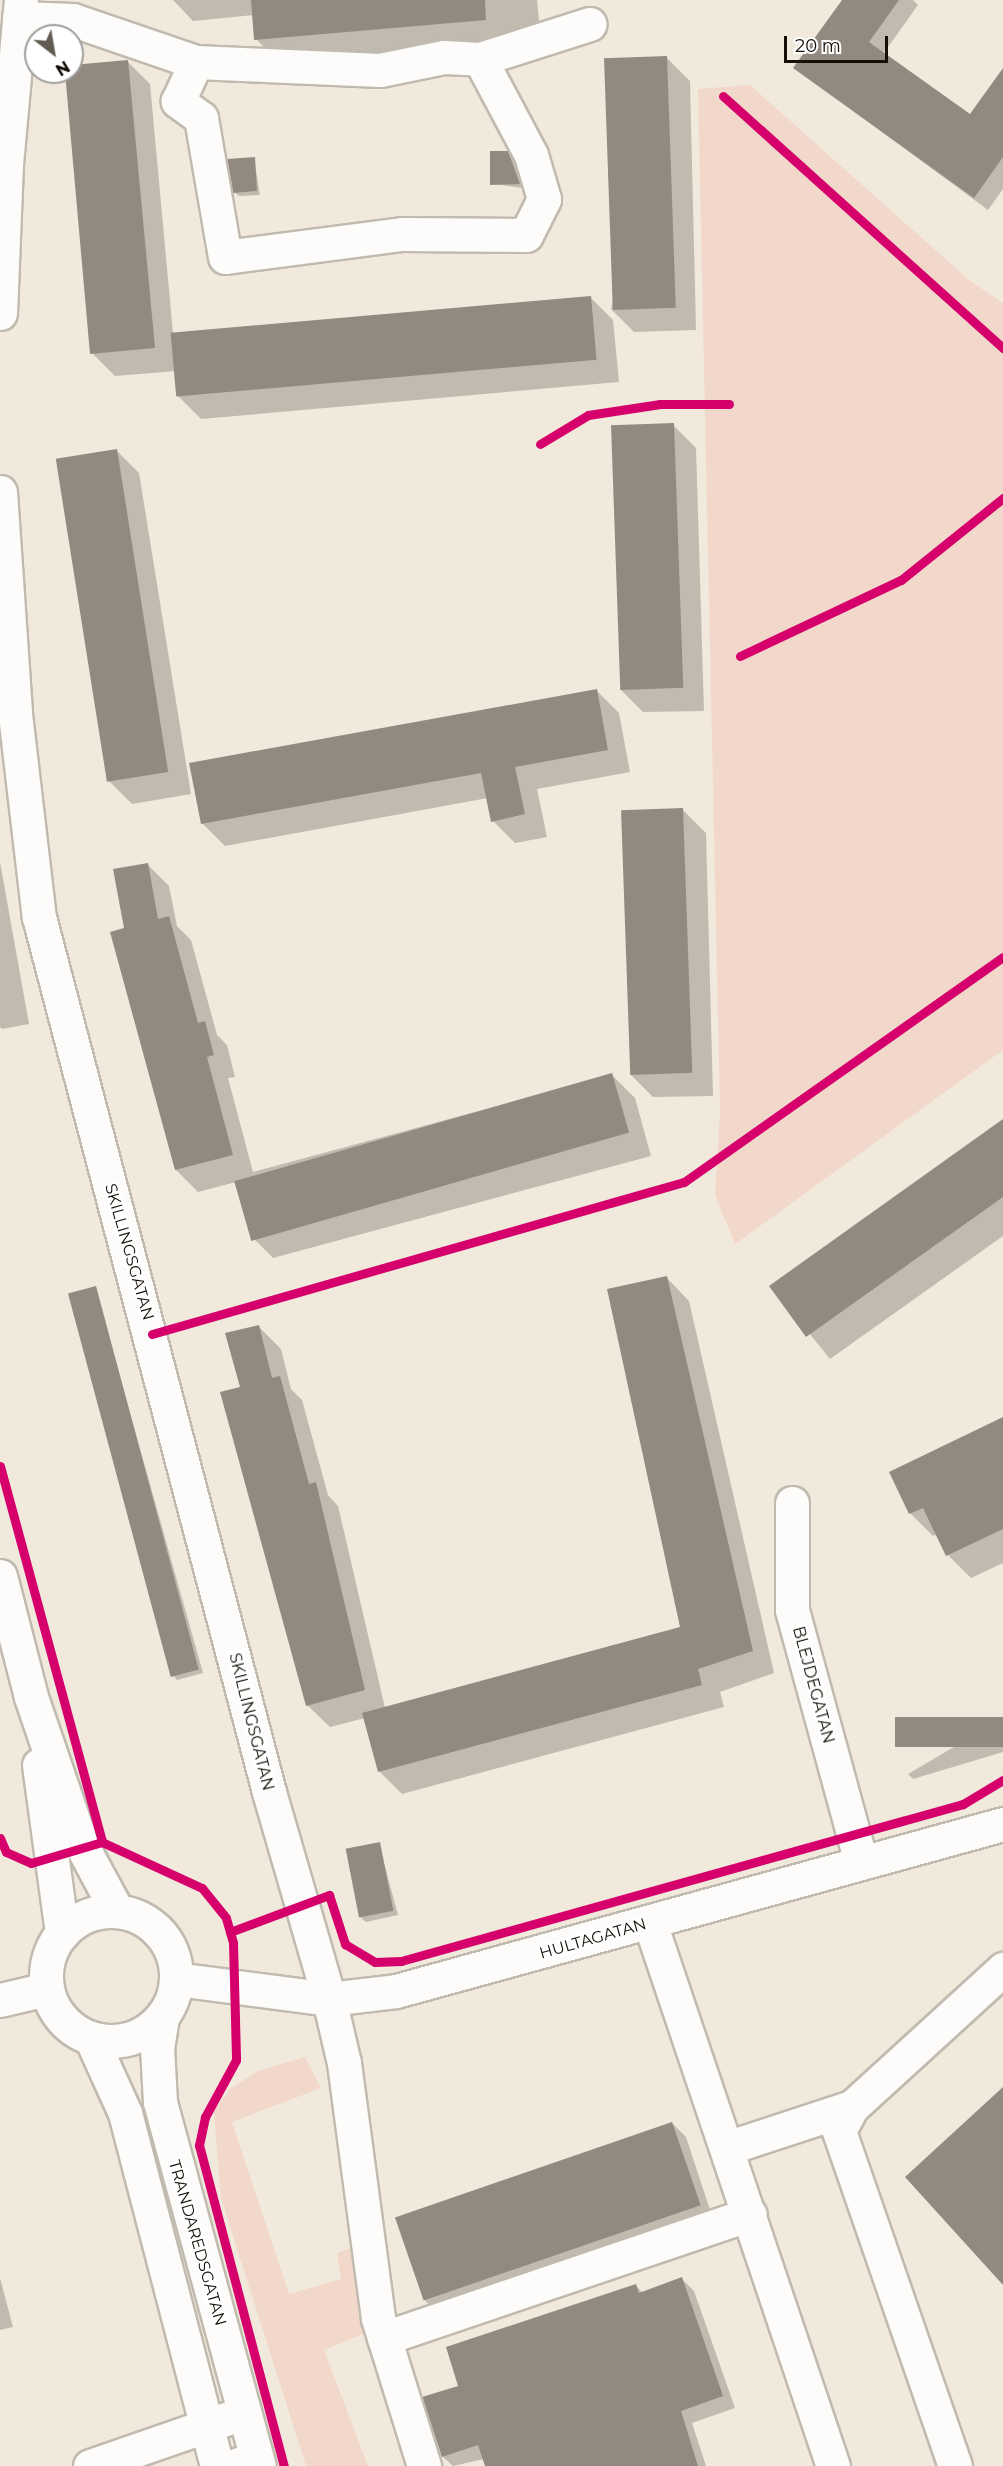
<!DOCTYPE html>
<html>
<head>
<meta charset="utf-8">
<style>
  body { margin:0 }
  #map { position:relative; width:1003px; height:2466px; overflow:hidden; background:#f1e9db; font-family:Montserrat,sans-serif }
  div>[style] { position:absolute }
  .green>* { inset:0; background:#f2d8ca }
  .shadow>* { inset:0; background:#0003 }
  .building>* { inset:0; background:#928a81; transform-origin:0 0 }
  .roads { filter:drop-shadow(2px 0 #c0baaf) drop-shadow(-2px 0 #c0baaf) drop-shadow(0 2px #c0baaf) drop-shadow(0 -2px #c0baaf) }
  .minor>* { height:33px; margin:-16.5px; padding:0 16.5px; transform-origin:16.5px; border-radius:16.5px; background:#fdfcfa }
  .minor>.ring { margin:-16.5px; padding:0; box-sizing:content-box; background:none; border:33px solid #fdfcfa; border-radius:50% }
  .highway>* { height:33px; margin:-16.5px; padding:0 16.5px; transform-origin:16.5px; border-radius:16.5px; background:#fdfcfa }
  .cycleway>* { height:9px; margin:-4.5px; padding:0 4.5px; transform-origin:4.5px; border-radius:4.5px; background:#d6006c }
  span { translate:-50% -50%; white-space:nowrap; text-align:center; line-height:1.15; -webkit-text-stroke:6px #fff; paint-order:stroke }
  .street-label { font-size:16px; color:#140f07 }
  .north { position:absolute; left:24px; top:24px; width:60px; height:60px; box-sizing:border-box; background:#fff; border:2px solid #a19f9c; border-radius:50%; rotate:149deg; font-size:16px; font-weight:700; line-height:24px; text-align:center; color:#140f07 }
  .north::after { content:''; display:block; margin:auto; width:21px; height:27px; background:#615b51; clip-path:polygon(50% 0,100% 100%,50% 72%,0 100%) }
  .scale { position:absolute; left:784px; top:36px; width:104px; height:27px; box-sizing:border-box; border:3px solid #140f07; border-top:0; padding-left:8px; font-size:18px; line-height:21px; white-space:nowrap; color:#140f07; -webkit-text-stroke:4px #fff; paint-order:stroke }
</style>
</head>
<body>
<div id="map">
  <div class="green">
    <i style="clip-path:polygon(750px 85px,969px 280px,1003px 303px,1003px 1050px,735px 1244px,715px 1195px,720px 1113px,698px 89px)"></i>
    <i style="clip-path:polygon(305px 2057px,321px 2088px,232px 2122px,289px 2294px,341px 2279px,337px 2253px,354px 2247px,366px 2333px,324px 2350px,368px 2466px,306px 2466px,221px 2198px,214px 2112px,230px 2089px,258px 2071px)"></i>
  </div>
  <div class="shadow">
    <i style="clip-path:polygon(173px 0,537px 0,541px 40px,279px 62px,256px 39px,254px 15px,193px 21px)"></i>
    <i style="clip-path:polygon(844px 0,913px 0,918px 5px,883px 54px,970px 116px,1003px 70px,1003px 189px,988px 210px,795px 68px)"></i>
    <i style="clip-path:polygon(667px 58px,690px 81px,696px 330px,634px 332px,611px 309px)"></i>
    <i style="clip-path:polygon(127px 61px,150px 84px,173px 333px,590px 297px,613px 320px,619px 382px,201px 419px,178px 396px,176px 371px,115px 376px,92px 353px,66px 72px,72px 66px)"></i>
    <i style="clip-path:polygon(507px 153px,512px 157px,523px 188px,492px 184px)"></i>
    <i style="clip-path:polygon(254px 159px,260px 195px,239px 196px,234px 192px)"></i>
    <i style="clip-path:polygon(673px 425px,696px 448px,704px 711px,643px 712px,620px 689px)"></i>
    <i style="clip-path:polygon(116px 450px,139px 473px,191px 794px,132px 804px,109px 781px)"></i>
    <i style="clip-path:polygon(596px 690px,619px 713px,630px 772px,537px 789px,547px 837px,515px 843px,493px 821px,488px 798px,225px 846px,202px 823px)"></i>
    <i style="clip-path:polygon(683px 810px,706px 833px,713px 1096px,653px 1097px,630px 1074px)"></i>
    <i style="clip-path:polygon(0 862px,29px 1024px,2px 1029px,0 1027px)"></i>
    <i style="clip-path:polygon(147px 864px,169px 886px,177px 926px,191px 940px,217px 1035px,227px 1045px,235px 1077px,228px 1078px,253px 1172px,612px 1075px,635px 1098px,651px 1156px,273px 1258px,250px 1235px,236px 1182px,198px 1192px,176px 1170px,126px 929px)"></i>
    <i style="clip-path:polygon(1003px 1121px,1003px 1236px,830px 1359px,771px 1286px)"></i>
    <i style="clip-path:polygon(667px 1278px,689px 1301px,774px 1673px,720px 1692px,724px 1707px,402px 1794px,379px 1771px,365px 1718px,330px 1727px,307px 1705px,241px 1388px,258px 1326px,281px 1349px,291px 1389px,302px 1400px,328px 1495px,338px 1506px,385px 1708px,682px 1628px)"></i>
    <i style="clip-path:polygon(95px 1288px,203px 1673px,177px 1680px,173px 1675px)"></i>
    <i style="clip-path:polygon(1003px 1426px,1003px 1563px,971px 1578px,948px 1555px,938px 1534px,933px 1536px,910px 1513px)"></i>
    <i style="clip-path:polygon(1003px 1718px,1003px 1752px,913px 1779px,908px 1774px)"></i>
    <i style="clip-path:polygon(379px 1844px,398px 1915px,366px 1922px,361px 1918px)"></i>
    <i style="clip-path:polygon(672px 2123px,686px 2137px,713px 2219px,435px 2311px,422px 2297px)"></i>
    <i style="clip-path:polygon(0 2278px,13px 2327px,0 2330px)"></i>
    <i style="clip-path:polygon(682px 2279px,694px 2291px,735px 2408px,692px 2423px,706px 2466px,487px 2466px,484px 2459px,453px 2466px,443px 2457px,460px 2387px,636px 2286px,643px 2293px)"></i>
  </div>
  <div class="building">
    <i style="clip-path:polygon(251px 0,485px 0,486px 20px,254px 40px)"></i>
    <i style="clip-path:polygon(842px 0,899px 0,869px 42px,970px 114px,1003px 68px,1003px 157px,974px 198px,793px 68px)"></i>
    <i style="left:667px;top:56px;width:252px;height:63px;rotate:88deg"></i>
    <i style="clip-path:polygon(128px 60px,155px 348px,90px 354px,65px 72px,72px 72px,72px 65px)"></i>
    <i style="clip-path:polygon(490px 151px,508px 151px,520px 184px,490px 185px)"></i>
    <i style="clip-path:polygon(255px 157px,257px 191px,233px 193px,227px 159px)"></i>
    <i style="left:591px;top:296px;width:64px;height:422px;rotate:85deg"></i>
    <i style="left:674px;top:423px;width:265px;height:63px;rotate:88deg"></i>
    <i style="left:117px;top:449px;width:327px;height:62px;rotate:81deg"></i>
    <i style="clip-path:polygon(597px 689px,608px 750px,515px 767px,525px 814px,491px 822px,481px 773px,201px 824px,189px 763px)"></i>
    <i style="left:683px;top:808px;width:265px;height:62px;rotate:88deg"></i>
    <i style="clip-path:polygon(148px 863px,158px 919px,169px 916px,198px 1023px,205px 1021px,214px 1055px,207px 1057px,233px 1155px,175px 1170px,110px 932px,124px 928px,113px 869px)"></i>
    <i style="left:612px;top:1073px;width:62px;height:393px;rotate:74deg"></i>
    <i style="clip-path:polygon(1003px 1119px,1003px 1197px,806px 1337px,769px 1286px)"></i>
    <i style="clip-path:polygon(667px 1276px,753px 1651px,698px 1669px,702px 1685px,378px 1772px,362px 1713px,680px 1627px,607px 1289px)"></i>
    <i style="left:96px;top:1286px;width:397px;height:29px;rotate:75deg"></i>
    <i style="clip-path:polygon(259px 1325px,272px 1378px,280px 1376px,309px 1484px,316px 1482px,365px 1690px,306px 1706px,220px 1392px,240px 1387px,225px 1333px)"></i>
    <i style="clip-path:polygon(1003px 1417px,1003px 1529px,946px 1556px,923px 1508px,909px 1514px,889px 1472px)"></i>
    <i style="left:1003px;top:1717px;width:30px;height:108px;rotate:90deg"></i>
    <i style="left:380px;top:1842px;width:70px;height:35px;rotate:79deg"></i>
    <i style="clip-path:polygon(1003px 2087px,1003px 2285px,905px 2177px)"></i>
    <i style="left:672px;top:2122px;width:88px;height:293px;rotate:71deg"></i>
    <i style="clip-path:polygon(682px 2277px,723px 2396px,681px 2411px,698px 2466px,485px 2466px,478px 2445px,442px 2457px,422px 2397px,458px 2386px,446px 2347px,636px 2284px,639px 2293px)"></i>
  </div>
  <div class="roads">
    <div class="minor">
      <i style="left:19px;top:18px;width:54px;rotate:2.1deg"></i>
      <i style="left:73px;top:20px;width:130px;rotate:18.9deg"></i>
      <i style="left:196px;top:62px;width:184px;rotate:2.5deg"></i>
      <i style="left:380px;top:70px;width:65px;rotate:-11.5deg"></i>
      <i style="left:444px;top:57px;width:36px;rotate:3deg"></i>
      <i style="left:480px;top:59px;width:109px;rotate:62deg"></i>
      <i style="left:531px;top:155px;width:46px;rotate:73.5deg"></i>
      <i style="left:544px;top:199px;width:40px;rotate:116.6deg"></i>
      <i style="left:526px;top:235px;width:124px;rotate:-179.5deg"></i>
      <i style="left:402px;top:234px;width:178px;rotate:172.6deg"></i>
      <i style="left:225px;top:257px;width:141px;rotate:-99.8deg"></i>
      <i style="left:201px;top:118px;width:29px;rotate:-144deg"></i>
      <i style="left:178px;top:101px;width:43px;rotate:-65.2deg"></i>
      <i style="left:480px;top:59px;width:115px;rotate:-17.7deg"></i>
      <i style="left:0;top:313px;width:149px;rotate:-87.7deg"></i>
      <i style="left:6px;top:164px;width:165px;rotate:-84.8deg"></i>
      <i style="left:0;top:492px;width:223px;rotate:86.1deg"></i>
      <i style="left:15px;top:714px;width:204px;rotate:83.3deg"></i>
      <i style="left:39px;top:917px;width:905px;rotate:75.27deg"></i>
      <i style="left:269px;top:1792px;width:216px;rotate:73.8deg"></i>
      <i style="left:329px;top:1999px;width:66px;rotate:76.8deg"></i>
      <i style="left:344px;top:2063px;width:257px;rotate:82.4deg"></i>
      <i style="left:378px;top:2318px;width:155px;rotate:72.7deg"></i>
      <i style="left:792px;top:1503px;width:107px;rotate:90deg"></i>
      <i style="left:792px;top:1610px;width:262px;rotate:74.7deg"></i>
      <i style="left:0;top:1576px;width:125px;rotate:75.6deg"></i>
      <i style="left:31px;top:1697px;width:157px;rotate:71.1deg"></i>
      <i style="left:82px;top:1846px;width:74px;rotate:61.7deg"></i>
      <i style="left:39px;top:1765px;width:170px;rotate:82.2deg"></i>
      <i class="ring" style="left:46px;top:1911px;width:97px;height:97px"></i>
      <i style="left:650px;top:1923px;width:573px;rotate:71.38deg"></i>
      <i style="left:176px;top:1979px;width:154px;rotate:7.4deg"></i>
      <i style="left:329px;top:1999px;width:67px;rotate:-6.8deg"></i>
      <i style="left:396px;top:1991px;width:630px;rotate:-15.38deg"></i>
      <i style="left:0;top:2000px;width:48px;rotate:-13.2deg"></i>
      <i style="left:162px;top:2017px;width:30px;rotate:99deg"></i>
      <i style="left:157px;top:2047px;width:55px;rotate:86.9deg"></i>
      <i style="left:160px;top:2102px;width:377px;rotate:74.8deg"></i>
      <i style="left:91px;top:2038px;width:82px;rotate:65.6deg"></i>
      <i style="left:125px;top:2113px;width:365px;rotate:75.4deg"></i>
      <i style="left:727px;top:2148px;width:132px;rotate:-18.2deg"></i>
      <i style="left:384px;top:2338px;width:386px;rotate:-18.7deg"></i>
      <i style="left:955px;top:2466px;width:355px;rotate:-109.1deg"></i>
      <i style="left:839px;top:2131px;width:27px;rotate:-62deg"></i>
      <i style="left:852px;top:2107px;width:205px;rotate:-42.4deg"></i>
    </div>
    <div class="highway">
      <i style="left:90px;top:2466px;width:162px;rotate:-19.1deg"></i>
      <i style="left:233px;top:2466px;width:24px;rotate:-19deg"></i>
    </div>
  </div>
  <div class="cycleway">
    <i style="left:723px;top:96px;width:377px;rotate:42deg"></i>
    <i style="left:540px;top:444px;width:56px;rotate:-31.1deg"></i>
    <i style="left:588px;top:415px;width:73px;rotate:-8.7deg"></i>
    <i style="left:660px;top:404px;width:69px"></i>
    <i style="left:740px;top:656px;width:178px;rotate:-25.3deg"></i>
    <i style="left:901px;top:580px;width:131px;rotate:-38.8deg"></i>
    <i style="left:152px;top:1334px;width:553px;rotate:-15.95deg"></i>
    <i style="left:684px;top:1182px;width:390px;rotate:-35.2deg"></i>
    <i style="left:0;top:1466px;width:390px;rotate:74.8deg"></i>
    <i style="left:102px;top:1842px;width:110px;rotate:24.7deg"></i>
    <i style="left:202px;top:1888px;width:38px;rotate:51deg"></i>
    <i style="left:226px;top:1918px;width:26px;rotate:74deg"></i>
    <i style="left:233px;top:1943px;width:117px;rotate:88.5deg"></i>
    <i style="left:236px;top:2060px;width:65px;rotate:118.5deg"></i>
    <i style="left:205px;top:2117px;width:29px;rotate:102deg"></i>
    <i style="left:199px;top:2145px;width:332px;rotate:75.2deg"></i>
    <i style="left:0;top:1838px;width:15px;rotate:67deg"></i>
    <i style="left:6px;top:1852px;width:27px;rotate:24deg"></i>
    <i style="left:31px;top:1863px;width:74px;rotate:-16.5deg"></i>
    <i style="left:230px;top:1932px;width:106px;rotate:-20.5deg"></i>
    <i style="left:329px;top:1895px;width:52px;rotate:71.9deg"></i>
    <i style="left:345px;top:1944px;width:35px;rotate:31deg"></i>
    <i style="left:375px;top:1962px;width:26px;rotate:-2deg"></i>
    <i style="left:401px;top:1961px;width:584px;rotate:-15.61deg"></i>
    <i style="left:963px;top:1804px;width:47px;rotate:-31deg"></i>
  </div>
  <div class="street-label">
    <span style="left:129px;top:1252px;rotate:74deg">SKILLINGSGATAN</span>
    <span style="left:813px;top:1685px;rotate:75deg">BLEJDEGATAN</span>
    <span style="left:251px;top:1722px;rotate:76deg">SKILLINGSGATAN</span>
    <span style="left:593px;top:1939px;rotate:-16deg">HULTAGATAN</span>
    <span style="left:197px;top:2243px;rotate:74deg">TRANDAREDSGATAN</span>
  </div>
  <div class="north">N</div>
  <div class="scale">20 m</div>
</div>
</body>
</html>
